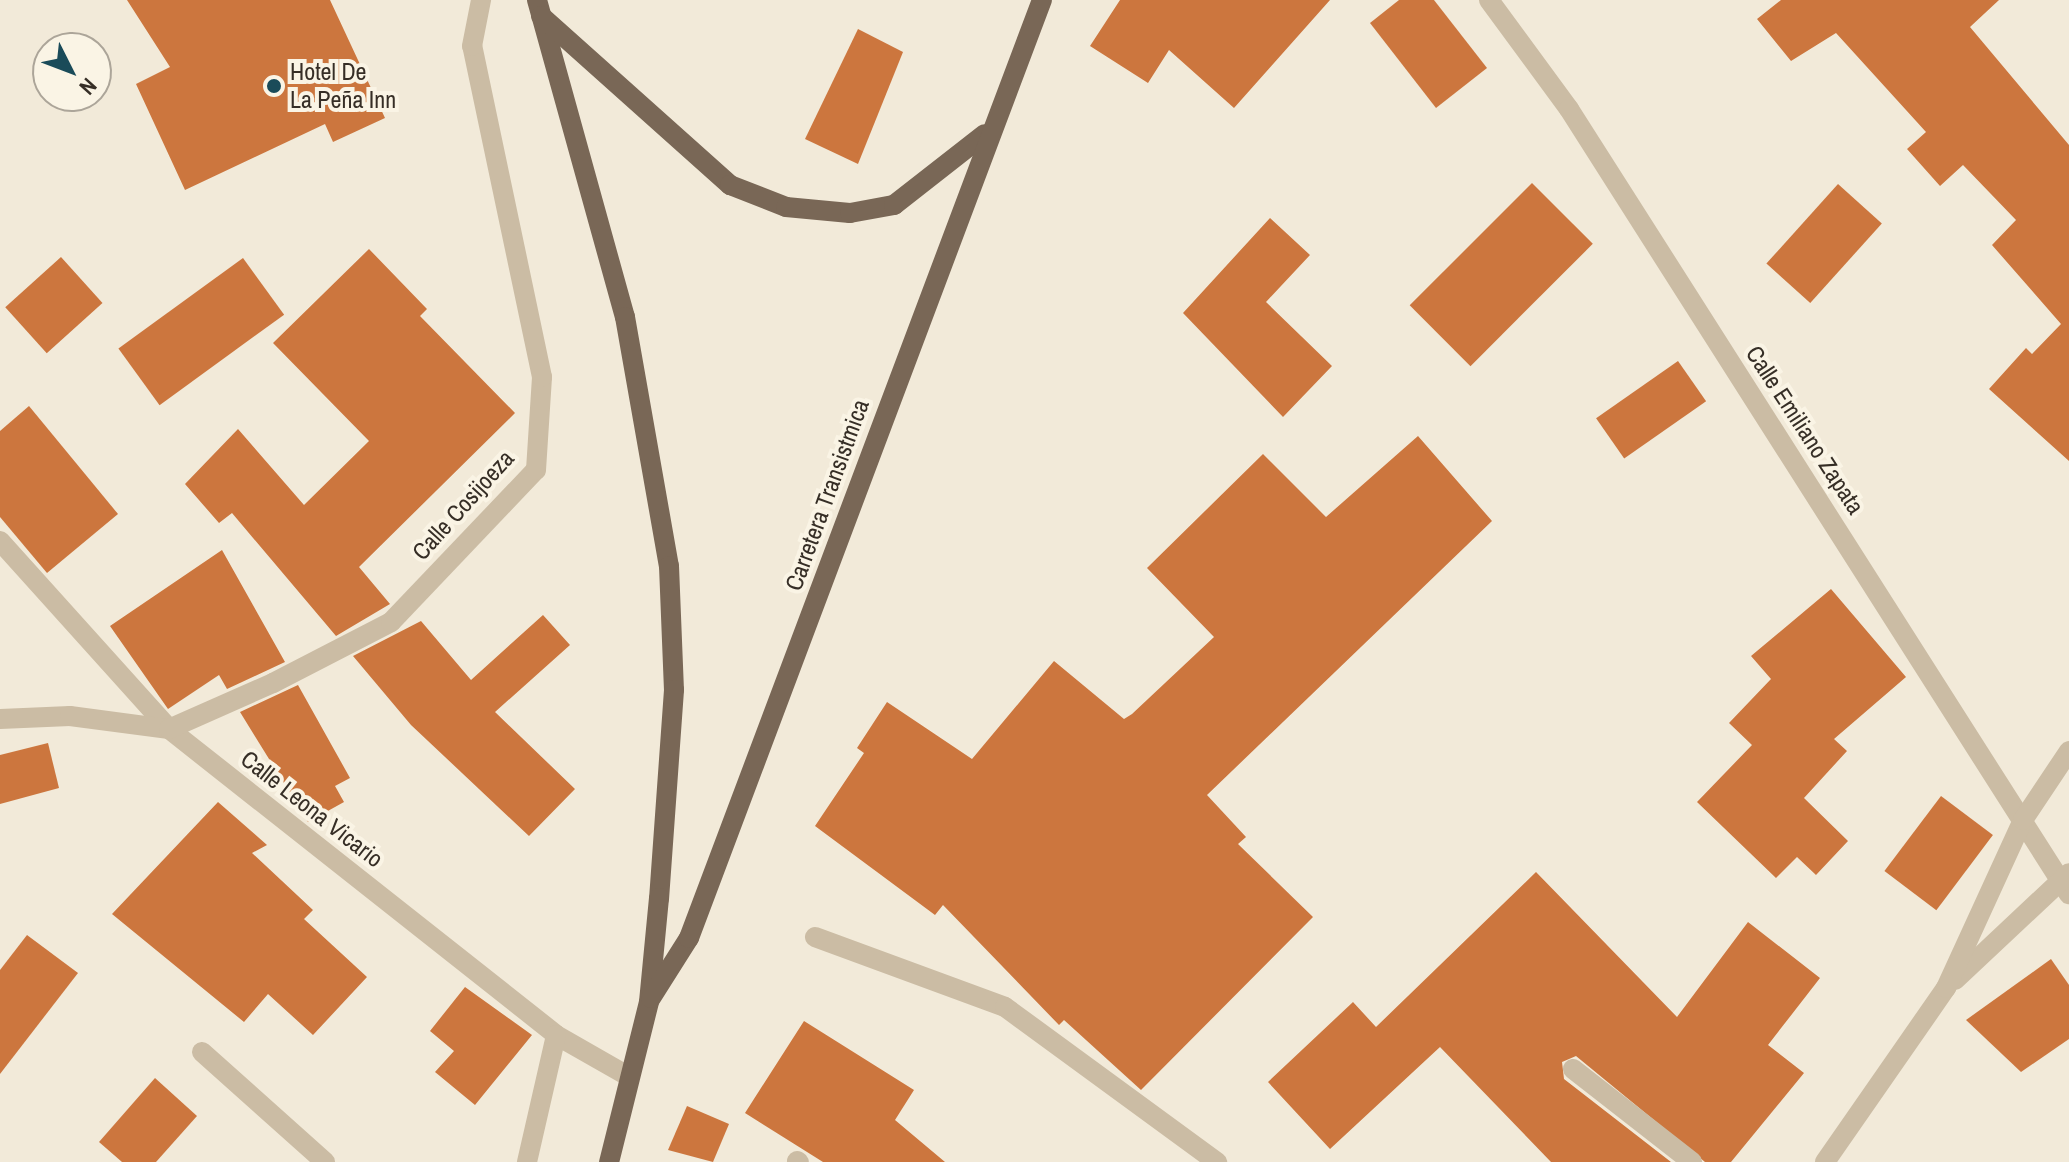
<!DOCTYPE html>
<html>
<head>
<meta charset="utf-8">
<style>
  body { margin:0 }
  #map { position:relative; width:2069px; height:1162px; overflow:hidden; background:#f2ead9; font-family:"Archivo Narrow",sans-serif }
  div>[style] { position:absolute }
  .building>* { inset:0; background:#cc763e; transform-origin:0 0 }
  .minor>* { height:20px; margin:-10px; padding:0 10px; transform-origin:10px; border-radius:10px; background:#cbbca4 }
  .primary>* { height:20px; margin:-10px; padding:0 10px; transform-origin:10px; border-radius:10px; background:#796756 }
  .dots>* { width:22px; height:22px; translate:-50% -50%; box-sizing:border-box; border:4px solid #faf4e5; border-radius:50% }
  span { translate:-50% -50%; white-space:nowrap; text-align:center; line-height:1.15; -webkit-text-stroke:8px #faf4e5; paint-order:stroke }
  .poi-label { font-size:24px; color:#362e26 }
  .left { translate:0 -50%; text-align:left }
  .street-label { font-size:24px; color:#362e26 }
  .north { position:absolute; left:32px; top:32px; width:80px; height:80px; box-sizing:border-box; background:#faf4e5; border:2px solid #aca599; border-radius:50%; rotate:132deg; font-size:22px; font-weight:700; line-height:32px; text-align:center; color:#362e26 }
  .north::after { content:''; display:block; margin:auto; width:28px; height:36px; background:#1a4b59; clip-path:polygon(50% 0,100% 100%,50% 72%,0 100%) }
</style>
</head>
<body>
<div id="map">
  <div class="building">
    <i style="clip-path:polygon(127px 0,330px 0,385px 118px,333px 142px,325px 124px,185px 190px,136px 84px,170px 67px)"></i>
    <i style="clip-path:polygon(1120px 0,1330px 0,1234px 108px,1169px 50px,1148px 83px,1090px 46px)"></i>
    <i style="clip-path:polygon(1399px 0,1434px 0,1487px 68px,1436px 108px,1370px 23px)"></i>
    <i style="clip-path:polygon(1781px 0,1999px 0,1970px 27px,2069px 145px,2069px 461px,1989px 389px,2026px 348px,2032px 354px,2061px 324px,1992px 245px,2016px 220px,1963px 165px,1940px 186px,1907px 149px,1926px 132px,1836px 33px,1791px 61px,1757px 19px)"></i>
    <i style="clip-path:polygon(858px 29px,903px 52px,858px 164px,805px 139px)"></i>
    <i style="left:1532px;top:183px;width:86px;height:173px;rotate:45deg"></i>
    <i style="left:1838px;top:184px;width:59px;height:107px;rotate:42deg"></i>
    <i style="clip-path:polygon(1270px 218px,1310px 255px,1266px 302px,1332px 366px,1283px 417px,1183px 313px)"></i>
    <i style="clip-path:polygon(369px 249px,427px 309px,420px 316px,515px 413px,359px 567px,390px 604px,336px 636px,232px 513px,219px 523px,185px 484px,238px 429px,304px 505px,369px 441px,273px 343px)"></i>
    <i style="left:61px;top:257px;width:62px;height:75px;rotate:48deg"></i>
    <i style="left:243px;top:258px;width:70px;height:154px;rotate:54deg"></i>
    <i style="left:1678px;top:361px;width:49px;height:100px;rotate:55deg"></i>
    <i style="clip-path:polygon(29px 406px,118px 514px,47px 573px,0 517px,0 431px)"></i>
    <i style="clip-path:polygon(1418px 436px,1492px 521px,1207px 795px,1246px 837px,1238px 844px,1313px 917px,1141px 1090px,1064px 1020px,1059px 1025px,943px 905px,935px 915px,815px 826px,864px 753px,857px 748px,887px 702px,972px 759px,1054px 661px,1124px 719px,1132px 714px,1214px 637px,1147px 568px,1263px 454px,1326px 517px)"></i>
    <i style="clip-path:polygon(222px 550px,285px 662px,227px 689px,219px 675px,168px 709px,110px 626px)"></i>
    <i style="clip-path:polygon(1831px 589px,1906px 677px,1834px 739px,1847px 751px,1804px 798px,1848px 841px,1816px 875px,1797px 857px,1776px 878px,1697px 802px,1752px 745px,1729px 723px,1771px 679px,1751px 656px)"></i>
    <i style="clip-path:polygon(543px 615px,570px 645px,495px 712px,575px 789px,529px 836px,411px 725px,353px 656px,421px 621px,471px 680px)"></i>
    <i style="clip-path:polygon(298px 685px,350px 778px,335px 786px,344px 802px,308px 822px,240px 712px)"></i>
    <i style="clip-path:polygon(48px 743px,59px 788px,0 804px,0 755px)"></i>
    <i style="left:1941px;top:796px;width:65px;height:94px;rotate:37deg"></i>
    <i style="clip-path:polygon(218px 802px,267px 845px,252px 853px,313px 910px,304px 919px,367px 977px,313px 1035px,268px 994px,244px 1022px,112px 914px)"></i>
    <i style="clip-path:polygon(1536px 872px,1677px 1017px,1748px 922px,1820px 978px,1768px 1045px,1804px 1073px,1731px 1162px,1705px 1162px,1576px 1056px,1562px 1062px,1564px 1079px,1671px 1162px,1551px 1162px,1440px 1047px,1330px 1149px,1268px 1082px,1353px 1002px,1376px 1027px)"></i>
    <i style="clip-path:polygon(27px 935px,78px 973px,0 1074px,0 970px)"></i>
    <i style="clip-path:polygon(2051px 959px,2069px 985px,2069px 1039px,2021px 1072px,1966px 1020px)"></i>
    <i style="clip-path:polygon(465px 987px,532px 1035px,475px 1105px,435px 1072px,454px 1051px,430px 1031px)"></i>
    <i style="clip-path:polygon(804px 1021px,914px 1090px,895px 1120px,945px 1162px,823px 1162px,745px 1113px)"></i>
    <i style="clip-path:polygon(155px 1078px,197px 1116px,156px 1162px,122px 1162px,99px 1142px)"></i>
    <i style="clip-path:polygon(687px 1106px,729px 1124px,713px 1162px,668px 1150px)"></i>
  </div>
  <div class="minor">
    <i style="left:1489px;top:0;width:135px;rotate:53.7deg"></i>
    <i style="left:1569px;top:109px;width:931px;rotate:57.51deg"></i>
    <i style="left:0;top:541px;width:253px;rotate:48deg"></i>
    <i style="left:169px;top:729px;width:493px;rotate:38.3deg"></i>
    <i style="left:556px;top:1035px;width:83px;rotate:29.7deg"></i>
    <i style="left:0;top:719px;width:70px;rotate:-2.5deg"></i>
    <i style="left:70px;top:716px;width:100px;rotate:7.5deg"></i>
    <i style="left:169px;top:729px;width:114px;rotate:-23.9deg"></i>
    <i style="left:273px;top:683px;width:133px;rotate:-27.3deg"></i>
    <i style="left:391px;top:622px;width:210px;rotate:-46.4deg"></i>
    <i style="left:536px;top:470px;width:93px;rotate:-86.3deg"></i>
    <i style="left:542px;top:377px;width:338px;rotate:-101.9deg"></i>
    <i style="left:472px;top:46px;width:47px;rotate:-78.9deg"></i>
    <i style="left:815px;top:937px;width:202px;rotate:20.2deg"></i>
    <i style="left:1005px;top:1007px;width:263px;rotate:36.2deg"></i>
    <i style="left:1955px;top:980px;width:156px;rotate:-43.2deg"></i>
    <i style="left:202px;top:1052px;width:165px;rotate:41.8deg"></i>
    <i style="left:1573px;top:1069px;width:151px;rotate:38deg"></i>
    <i style="left:797px;top:1161px;width:2px;rotate:27deg"></i>
    <i style="left:527px;top:1162px;width:130px;rotate:-77.1deg"></i>
    <i style="left:1825px;top:1162px;width:212px;rotate:-55.2deg"></i>
    <i style="left:1946px;top:988px;width:185px;rotate:-65.4deg"></i>
    <i style="left:2023px;top:820px;width:83px;rotate:-56.3deg"></i>
  </div>
  <div class="primary">
    <i style="left:537px;top:0;width:329px;rotate:74.5deg"></i>
    <i style="left:625px;top:317px;width:253px;rotate:80deg"></i>
    <i style="left:669px;top:566px;width:124px;rotate:87.7deg"></i>
    <i style="left:674px;top:690px;width:209px;rotate:94.1deg"></i>
    <i style="left:659px;top:898px;width:104px;rotate:95.5deg"></i>
    <i style="left:649px;top:1002px;width:165px;rotate:104deg"></i>
    <i style="left:541px;top:16px;width:254px;rotate:41.8deg"></i>
    <i style="left:730px;top:185px;width:60px;rotate:21.4deg"></i>
    <i style="left:786px;top:207px;width:64px;rotate:5.4deg"></i>
    <i style="left:850px;top:213px;width:45px;rotate:-10.3deg"></i>
    <i style="left:894px;top:205px;width:115px;rotate:-38deg"></i>
    <i style="left:651px;top:998px;width:71px;rotate:-57.7deg"></i>
    <i style="left:689px;top:938px;width:1002px;rotate:-69.38deg"></i>
  </div>
  <div class="dots">
    <i style="left:274px;top:86px;background:#1a4b59"></i>
  </div>
  <div class="poi-label">
    <span class="left" style="left:290px;top:86px">Hotel De<br>La Peña Inn</span>
  </div>
  <div class="street-label">
    <span style="left:1805px;top:430px;rotate:57deg">Calle Emiliano Zapata</span>
    <span style="left:827px;top:495px;rotate:-70deg">Carretera Transistmica</span>
    <span style="left:463px;top:505px;rotate:-48deg">Calle Cosijoeza</span>
    <span style="left:312px;top:809px;rotate:38deg">Calle Leona Vicario</span>
  </div>
  <div class="north">N</div>
</div>
</body>
</html>
